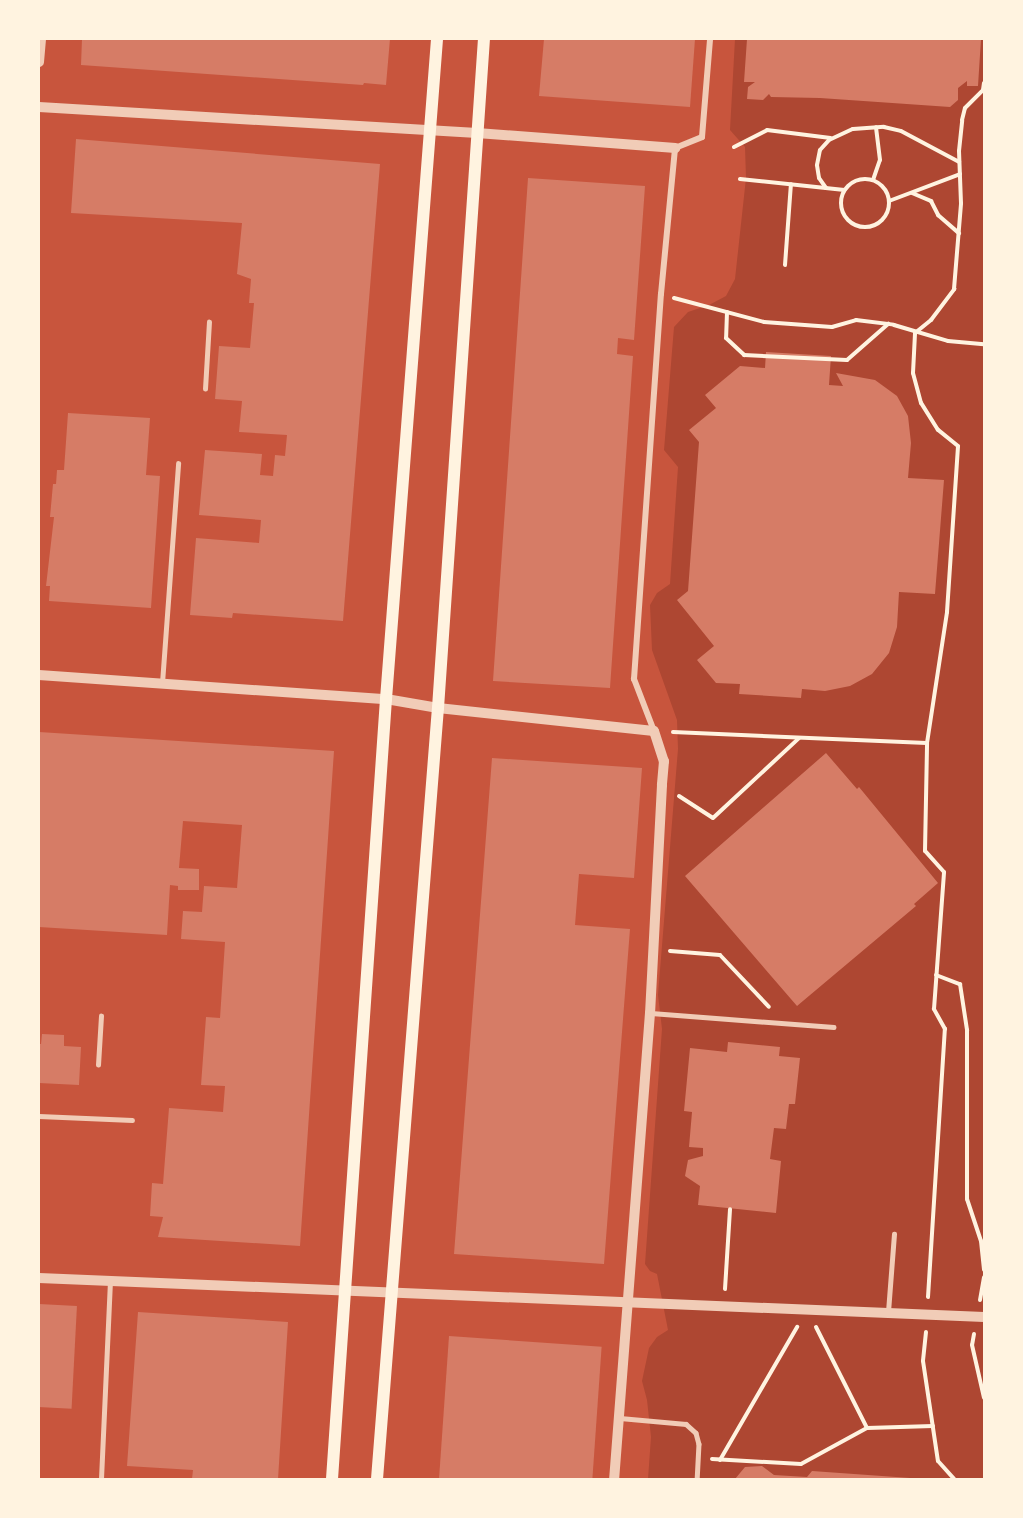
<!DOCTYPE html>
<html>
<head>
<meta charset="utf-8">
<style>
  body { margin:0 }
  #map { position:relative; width:1023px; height:1518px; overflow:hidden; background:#c8553d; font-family:Rubik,sans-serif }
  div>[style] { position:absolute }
  .green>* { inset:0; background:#ae4732 }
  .building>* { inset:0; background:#d67c66; transform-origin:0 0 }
  .path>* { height:4px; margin:-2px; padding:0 2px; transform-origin:2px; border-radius:2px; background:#fff3e0 }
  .path>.ring { margin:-2px; padding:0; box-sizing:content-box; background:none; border:4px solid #fff3e0; border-radius:50% }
  .service>* { height:4.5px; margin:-2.25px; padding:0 2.25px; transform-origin:2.25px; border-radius:2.25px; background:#f1ccb7 }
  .minor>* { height:6px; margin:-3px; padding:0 3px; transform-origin:3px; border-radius:3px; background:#f1ccb7 }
  .tertiary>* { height:10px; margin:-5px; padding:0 5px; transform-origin:5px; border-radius:5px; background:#f1ccb7 }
  .secondary>* { height:12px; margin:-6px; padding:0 6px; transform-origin:6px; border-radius:6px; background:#fff3e0 }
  span { translate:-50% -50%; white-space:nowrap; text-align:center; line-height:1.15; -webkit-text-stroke:6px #fff3e0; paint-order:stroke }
  .frame { position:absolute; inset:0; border:40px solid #fff3e0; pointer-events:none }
</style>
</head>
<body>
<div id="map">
  <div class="green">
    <i style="clip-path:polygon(735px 39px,984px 39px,984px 1479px,648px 1479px,651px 1437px,647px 1400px,642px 1381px,649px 1348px,657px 1337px,668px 1330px,657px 1274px,650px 1271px,645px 1264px,662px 1029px,658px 995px,678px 749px,677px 720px,652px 650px,650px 605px,657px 593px,670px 584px,678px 467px,664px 450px,674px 327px,688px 312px,709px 305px,726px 296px,735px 279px,746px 178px,745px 147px,730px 130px)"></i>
  </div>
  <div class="building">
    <i style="clip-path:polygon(82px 39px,390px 39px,386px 85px,364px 83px,363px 85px,81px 65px)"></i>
    <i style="clip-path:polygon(544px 39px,695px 39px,690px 107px,539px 96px)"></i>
    <i style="clip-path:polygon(747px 39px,981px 39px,978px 86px,967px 86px,967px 81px,958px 88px,958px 100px,950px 107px,820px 98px,771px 97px,769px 94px,763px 100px,747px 99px,748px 87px,755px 82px,744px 82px)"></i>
    <i style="clip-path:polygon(76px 139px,380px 164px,343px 621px,233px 613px,232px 618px,190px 615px,196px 538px,259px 543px,261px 520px,199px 515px,205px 450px,262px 454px,260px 475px,273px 476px,275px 455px,285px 456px,287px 435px,239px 432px,242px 401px,215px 399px,219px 346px,250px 348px,254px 303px,249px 303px,251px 279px,237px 274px,242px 223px,71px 213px)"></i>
    <i style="clip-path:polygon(528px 178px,645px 186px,634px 340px,618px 338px,617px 354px,633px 356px,610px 688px,493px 681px)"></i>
    <i style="clip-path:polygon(766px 352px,831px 356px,829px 385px,843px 386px,836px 373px,875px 380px,897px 396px,908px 416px,911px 443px,908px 478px,944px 480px,935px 594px,899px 592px,897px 627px,889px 653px,872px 674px,850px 686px,825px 691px,802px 689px,801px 698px,739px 694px,740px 684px,716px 683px,697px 660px,714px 646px,677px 600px,688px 591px,699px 442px,689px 430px,716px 408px,705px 395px,740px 366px,765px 368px)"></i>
    <i style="clip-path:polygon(68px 413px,150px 418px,146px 475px,160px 476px,151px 608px,49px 601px,50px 586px,46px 586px,54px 517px,50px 517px,53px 484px,56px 484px,57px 470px,64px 470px)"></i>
    <i style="clip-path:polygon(39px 732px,334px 751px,300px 1246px,158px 1237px,163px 1217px,150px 1216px,152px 1183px,163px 1184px,169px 1108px,223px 1112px,225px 1086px,201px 1085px,206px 1017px,220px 1018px,225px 942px,181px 939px,183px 911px,202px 912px,204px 886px,237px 888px,242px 825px,183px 821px,179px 868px,199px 869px,199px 890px,178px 890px,178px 886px,170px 885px,167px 935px,39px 927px)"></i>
    <i style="clip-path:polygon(826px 753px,857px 789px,859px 787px,938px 883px,914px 904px,916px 906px,797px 1006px,685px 876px)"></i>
    <i style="clip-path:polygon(492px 758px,642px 768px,634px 878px,579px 874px,575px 925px,630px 929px,604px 1264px,454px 1254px)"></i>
    <i style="clip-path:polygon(42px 1034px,64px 1035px,64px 1046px,81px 1047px,79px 1085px,39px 1083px,39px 1044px,41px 1044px)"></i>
    <i style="clip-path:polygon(728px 1042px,780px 1047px,779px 1056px,800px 1058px,795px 1104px,789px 1104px,786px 1129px,774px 1128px,770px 1159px,781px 1161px,776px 1213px,698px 1205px,700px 1186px,685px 1176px,688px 1160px,703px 1156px,703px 1148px,689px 1147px,692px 1112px,684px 1111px,690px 1048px,727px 1052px)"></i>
    <i style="left:39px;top:1304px;width:38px;height:103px;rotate:3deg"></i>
    <i style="clip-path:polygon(138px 1312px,288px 1322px,278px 1479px,192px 1479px,193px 1470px,127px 1466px)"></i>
    <i style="left:449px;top:1336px;width:153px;height:144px;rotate:4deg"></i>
    <i style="clip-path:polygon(762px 1466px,774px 1475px,807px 1477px,812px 1471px,924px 1479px,735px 1479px,745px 1467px)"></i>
  </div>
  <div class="path">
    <i style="left:734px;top:147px;width:37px;rotate:-27deg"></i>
    <i style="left:767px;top:130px;width:64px;rotate:7.1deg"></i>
    <i style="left:740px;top:179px;width:105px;rotate:6deg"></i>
    <i class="ring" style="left:841px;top:179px;width:44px;height:44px"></i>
    <i style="left:873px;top:180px;width:21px;rotate:-71deg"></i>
    <i style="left:880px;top:160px;width:33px;rotate:-97deg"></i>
    <i style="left:826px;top:188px;width:12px;rotate:-125deg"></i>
    <i style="left:819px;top:178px;width:13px;rotate:-99deg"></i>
    <i style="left:817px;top:165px;width:15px;rotate:-79deg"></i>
    <i style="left:820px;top:150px;width:13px;rotate:-48deg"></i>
    <i style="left:829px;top:140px;width:26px;rotate:-25deg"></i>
    <i style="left:853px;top:129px;width:31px;rotate:-4deg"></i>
    <i style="left:884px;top:127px;width:17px;rotate:13deg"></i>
    <i style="left:901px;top:131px;width:66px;rotate:28.1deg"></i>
    <i style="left:912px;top:193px;width:21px;rotate:23deg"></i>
    <i style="left:931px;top:201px;width:16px;rotate:63deg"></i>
    <i style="left:938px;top:215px;width:28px;rotate:41deg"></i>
    <i style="left:889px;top:201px;width:76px;rotate:-20.8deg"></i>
    <i style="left:785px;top:265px;width:81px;rotate:-85.8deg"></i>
    <i style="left:674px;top:298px;width:93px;rotate:14.9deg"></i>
    <i style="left:764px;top:322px;width:68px;rotate:4.2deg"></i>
    <i style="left:832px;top:327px;width:25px;rotate:-16deg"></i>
    <i style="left:856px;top:320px;width:38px;rotate:7deg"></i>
    <i style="left:894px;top:325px;width:56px;rotate:16.5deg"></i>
    <i style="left:948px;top:341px;width:36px;rotate:5deg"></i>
    <i style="left:727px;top:312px;width:26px;rotate:92deg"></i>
    <i style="left:726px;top:338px;width:25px;rotate:43deg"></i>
    <i style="left:744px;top:355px;width:103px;rotate:2.8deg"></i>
    <i style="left:847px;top:360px;width:55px;rotate:-41.3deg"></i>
    <i style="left:673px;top:732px;width:254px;rotate:2.5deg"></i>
    <i style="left:679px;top:796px;width:40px;rotate:32.9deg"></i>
    <i style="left:713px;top:818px;width:117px;rotate:-42.9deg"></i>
    <i style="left:670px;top:951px;width:50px;rotate:4.6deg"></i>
    <i style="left:720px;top:955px;width:71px;rotate:46.7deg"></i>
    <i style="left:936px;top:975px;width:26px;rotate:21deg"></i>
    <i style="left:960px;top:984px;width:47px;rotate:81.3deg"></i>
    <i style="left:967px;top:1030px;width:169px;rotate:90deg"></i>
    <i style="left:967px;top:1199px;width:44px;rotate:71.6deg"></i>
    <i style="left:981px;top:1241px;width:29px;rotate:84deg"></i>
    <i style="left:725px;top:1289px;width:80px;rotate:-86.4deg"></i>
    <i style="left:928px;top:1297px;width:269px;rotate:-86.4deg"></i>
    <i style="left:945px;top:1029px;width:23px;rotate:-119deg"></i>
    <i style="left:934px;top:1009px;width:137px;rotate:-85.8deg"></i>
    <i style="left:944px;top:872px;width:28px;rotate:-132deg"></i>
    <i style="left:925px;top:851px;width:108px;rotate:-88.9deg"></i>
    <i style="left:927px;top:743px;width:133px;rotate:-81.3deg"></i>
    <i style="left:947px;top:612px;width:166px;rotate:-86.2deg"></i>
    <i style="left:958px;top:446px;width:26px;rotate:-141deg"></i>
    <i style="left:938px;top:430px;width:32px;rotate:-122deg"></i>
    <i style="left:921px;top:403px;width:31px;rotate:-105deg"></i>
    <i style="left:913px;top:373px;width:40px;rotate:-87.1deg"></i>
    <i style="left:915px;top:333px;width:21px;rotate:-39deg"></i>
    <i style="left:931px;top:320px;width:39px;rotate:-53deg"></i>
    <i style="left:954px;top:289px;width:86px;rotate:-85.3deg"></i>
    <i style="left:961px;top:203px;width:52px;rotate:-92.2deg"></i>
    <i style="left:959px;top:151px;width:31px;rotate:-84deg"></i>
    <i style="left:962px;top:120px;width:12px;rotate:-76deg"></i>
    <i style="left:965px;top:108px;width:25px;rotate:-45deg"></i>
    <i style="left:983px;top:90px;width:7px;rotate:-82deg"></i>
    <i style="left:980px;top:1300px;width:23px;rotate:-80deg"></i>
    <i style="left:816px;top:1327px;width:113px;rotate:63.2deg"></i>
    <i style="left:926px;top:1332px;width:29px;rotate:96deg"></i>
    <i style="left:923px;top:1361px;width:101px;rotate:81.5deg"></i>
    <i style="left:938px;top:1461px;width:24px;rotate:48deg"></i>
    <i style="left:974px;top:1334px;width:11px;rotate:100deg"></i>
    <i style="left:972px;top:1345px;width:54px;rotate:77.2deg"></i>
    <i style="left:712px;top:1459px;width:89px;rotate:3.2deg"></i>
    <i style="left:801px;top:1464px;width:75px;rotate:-28.6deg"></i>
    <i style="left:867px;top:1428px;width:66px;rotate:-1.7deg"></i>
    <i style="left:720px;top:1460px;width:154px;rotate:-59.9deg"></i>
  </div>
  <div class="service">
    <i style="left:205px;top:389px;width:67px;rotate:-86.6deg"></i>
    <i style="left:162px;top:683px;width:220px;rotate:-85.8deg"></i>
    <i style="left:651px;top:1013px;width:183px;rotate:4.4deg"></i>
    <i style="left:98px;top:1065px;width:49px;rotate:-86.5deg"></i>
    <i style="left:39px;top:1116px;width:93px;rotate:2.5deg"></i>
    <i style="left:888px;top:1312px;width:78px;rotate:-85.6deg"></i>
    <i style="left:620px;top:1418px;width:66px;rotate:5.2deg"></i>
    <i style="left:686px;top:1424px;width:13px;rotate:42deg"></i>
    <i style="left:696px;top:1433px;width:11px;rotate:75deg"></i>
    <i style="left:699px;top:1444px;width:35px;rotate:93deg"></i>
    <i style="left:101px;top:1479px;width:198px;rotate:-87.4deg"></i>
  </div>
  <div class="minor">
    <i style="left:654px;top:731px;width:56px;rotate:-111deg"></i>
    <i style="left:634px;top:679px;width:386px;rotate:-86deg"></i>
    <i style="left:661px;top:294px;width:147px;rotate:-84.5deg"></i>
    <i style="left:675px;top:148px;width:29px;rotate:-22deg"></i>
    <i style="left:702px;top:137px;width:98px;rotate:-85.3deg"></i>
  </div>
  <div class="tertiary">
    <i style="left:39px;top:62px;width:23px;rotate:-85deg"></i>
    <i style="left:39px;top:107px;width:439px;rotate:3.4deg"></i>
    <i style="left:477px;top:133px;width:199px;rotate:4.3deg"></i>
    <i style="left:39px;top:675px;width:348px;rotate:4deg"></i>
    <i style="left:386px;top:699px;width:53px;rotate:9.8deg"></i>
    <i style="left:438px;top:708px;width:217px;rotate:6.1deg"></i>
    <i style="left:654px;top:731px;width:32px;rotate:72deg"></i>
    <i style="left:664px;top:761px;width:24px;rotate:95deg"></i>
    <i style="left:662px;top:785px;width:228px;rotate:93deg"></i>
    <i style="left:650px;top:1013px;width:467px;rotate:94.4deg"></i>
    <i style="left:39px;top:1278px;width:946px;rotate:2.36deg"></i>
  </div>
  <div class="secondary">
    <i style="left:332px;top:1479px;width:782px;rotate:-86.04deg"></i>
    <i style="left:386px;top:699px;width:662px;rotate:-85.58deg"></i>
    <i style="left:377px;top:1479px;width:773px;rotate:-85.48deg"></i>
    <i style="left:438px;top:708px;width:671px;rotate:-86.07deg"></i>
  </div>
  <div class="frame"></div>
</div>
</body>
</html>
